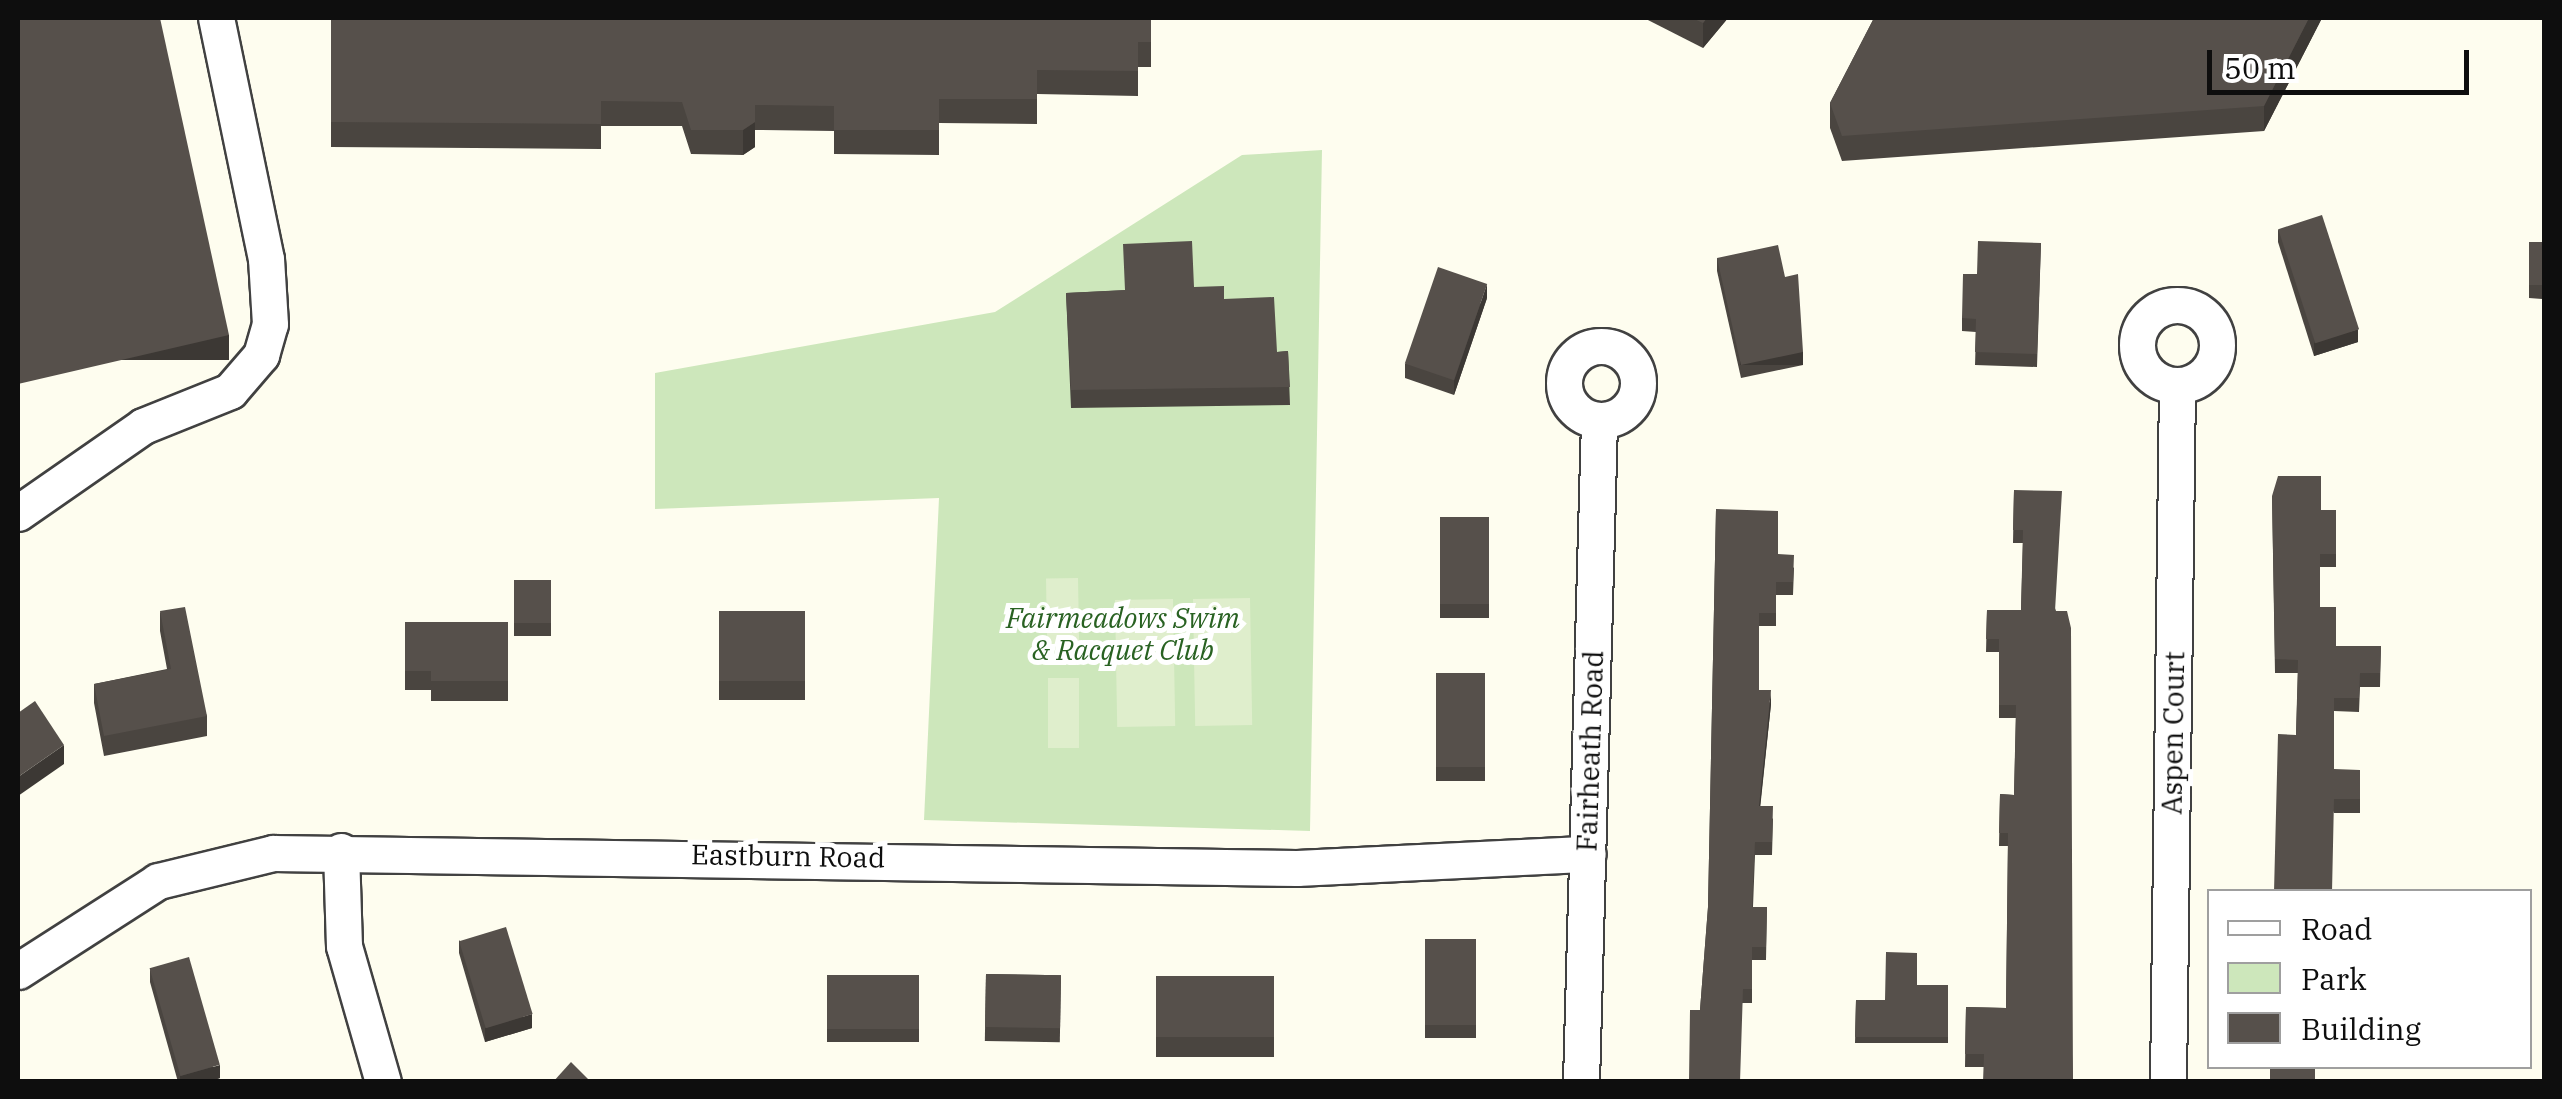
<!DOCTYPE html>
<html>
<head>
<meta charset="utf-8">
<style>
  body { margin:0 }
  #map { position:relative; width:2562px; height:1099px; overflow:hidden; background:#fefdef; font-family:"IBM Plex Serif",serif }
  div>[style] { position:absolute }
  .green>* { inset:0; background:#cde7bb }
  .pitch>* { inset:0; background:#dfeecc; transform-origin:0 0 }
  .roads { filter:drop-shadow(2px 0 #414141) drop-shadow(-2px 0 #414141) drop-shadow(0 2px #414141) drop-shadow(0 -2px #414141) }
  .street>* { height:35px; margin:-17.5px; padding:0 17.5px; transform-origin:17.5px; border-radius:17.5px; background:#fff }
  .street>.ring { margin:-17.5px; padding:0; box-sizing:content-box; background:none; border:35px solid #fff; border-radius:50% }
  .wall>* { inset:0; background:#4a4540; transform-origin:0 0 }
  .shaded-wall>* { inset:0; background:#3c3834; transform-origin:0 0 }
  .building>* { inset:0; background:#56504b; transform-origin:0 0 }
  span { translate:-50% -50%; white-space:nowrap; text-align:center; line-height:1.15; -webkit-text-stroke:10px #fff; paint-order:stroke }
  .park-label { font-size:28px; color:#296222; font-style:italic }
  .street-label { font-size:28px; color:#0e0e0e }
  .frame { position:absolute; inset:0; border:20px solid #0e0e0e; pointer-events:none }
  .legend { position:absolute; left:2207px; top:889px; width:325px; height:180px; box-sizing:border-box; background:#fff; border:2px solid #9f9f9f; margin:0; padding:12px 18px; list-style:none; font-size:30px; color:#0e0e0e }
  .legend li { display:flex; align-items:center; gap:20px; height:50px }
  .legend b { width:50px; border:2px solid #9f9f9f }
  .scale { position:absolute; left:2207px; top:50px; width:262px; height:45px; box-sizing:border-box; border:5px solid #0e0e0e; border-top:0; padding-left:12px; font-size:30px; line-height:35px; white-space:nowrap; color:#0e0e0e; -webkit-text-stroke:8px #fff; paint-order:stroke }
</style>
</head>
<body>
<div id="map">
  <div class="green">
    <i style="clip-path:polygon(1322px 150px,1310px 831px,924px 820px,939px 498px,655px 509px,655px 373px,995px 312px,1242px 155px)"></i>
  </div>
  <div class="pitch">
    <i style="left:1078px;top:578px;width:71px;height:32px;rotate:89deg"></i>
    <i style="left:1250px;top:598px;width:127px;height:57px;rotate:89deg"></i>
    <i style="left:1173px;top:599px;width:127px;height:58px;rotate:89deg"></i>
    <i style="left:1048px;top:678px;width:31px;height:70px"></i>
  </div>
  <div class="roads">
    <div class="street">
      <i class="ring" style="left:2137px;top:305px;width:45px;height:45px"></i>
      <i class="ring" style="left:1564px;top:346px;width:39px;height:39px"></i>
      <i style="left:18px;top:513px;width:152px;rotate:-34.8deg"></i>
      <i style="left:143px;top:426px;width:94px;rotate:-21.9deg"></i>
      <i style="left:230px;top:391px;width:48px;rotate:-49.3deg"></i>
      <i style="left:261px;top:355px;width:32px;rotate:-74deg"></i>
      <i style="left:270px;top:324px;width:65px;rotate:-93.5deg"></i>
      <i style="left:266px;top:259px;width:246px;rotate:-101.7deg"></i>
      <i style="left:341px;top:851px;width:95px;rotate:88.2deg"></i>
      <i style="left:344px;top:946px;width:141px;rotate:74deg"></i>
      <i style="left:18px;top:971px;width:166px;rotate:-32.7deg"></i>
      <i style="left:158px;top:881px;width:118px;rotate:-13.7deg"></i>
      <i style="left:273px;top:853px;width:1024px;rotate:0.84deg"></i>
      <i style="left:1297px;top:868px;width:291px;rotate:-2.8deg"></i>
      <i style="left:1581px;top:1082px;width:662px;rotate:-88.44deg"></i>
      <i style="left:2168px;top:1082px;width:697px;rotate:-89.26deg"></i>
    </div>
  </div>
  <div class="wall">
    <i style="clip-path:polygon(331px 18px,1151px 18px,1151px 67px,1138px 67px,1138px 96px,1037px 94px,1037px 124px,939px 123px,939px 155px,834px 154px,834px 131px,755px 130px,755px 147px,743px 155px,691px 154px,682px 126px,601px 126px,601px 149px,331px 147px)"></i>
    <i style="clip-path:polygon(1644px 18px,1728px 18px,1703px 48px)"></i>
    <i style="clip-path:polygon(1874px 18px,2322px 18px,2264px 131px,1842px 161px,1830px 128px,1830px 103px)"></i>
    <i style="clip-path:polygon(2544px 208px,2544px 334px,2542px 334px,2542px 299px,2529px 298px,2529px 242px,2542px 242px)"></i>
    <i style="clip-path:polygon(2278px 229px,2358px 342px,2314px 356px,2278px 242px)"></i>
    <i style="clip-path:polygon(2041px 243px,2037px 367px,1975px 365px,1976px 332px,1962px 331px,1962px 318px,1977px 274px)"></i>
    <i style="clip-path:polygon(1717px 258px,1785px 277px,1803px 365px,1741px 378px,1717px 271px)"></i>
    <i style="clip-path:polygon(1194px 287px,1224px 299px,1277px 352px,1288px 351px,1290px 405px,1071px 408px,1066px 293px)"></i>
    <i style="clip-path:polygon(1487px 298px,1454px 395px,1405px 378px,1405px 364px)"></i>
    <i style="clip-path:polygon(2014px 490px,2056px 611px,2073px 1082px,1984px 1067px,1965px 1067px,1966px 1007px,2006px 1008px,2008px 846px,1999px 846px,2000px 794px,2014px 795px,2016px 718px,1999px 718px,1999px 652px,1986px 652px,1987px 610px,2021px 610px,2023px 543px,2013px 543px)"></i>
    <i style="clip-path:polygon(2272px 496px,2321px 510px,2336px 510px,2336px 567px,2320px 567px,2320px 607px,2336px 646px,2381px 646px,2380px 687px,2360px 687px,2359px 712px,2334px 711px,2334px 769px,2360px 783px,2360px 813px,2334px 813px,2296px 735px,2298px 673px,2275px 673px)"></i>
    <i style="clip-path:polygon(1716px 509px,1778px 554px,1794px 568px,1793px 595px,1776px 595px,1776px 626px,1759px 626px,1759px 690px,1771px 704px,1760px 806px,1773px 819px,1772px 855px,1755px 855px,1753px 907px,1767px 907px,1766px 960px,1752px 960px,1752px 1003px,1743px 1003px,1700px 1010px,1708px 907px)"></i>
    <i style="left:1440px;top:517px;width:49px;height:101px"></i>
    <i style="left:514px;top:580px;width:37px;height:56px"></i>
    <i style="clip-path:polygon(160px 611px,207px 716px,207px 736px,104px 756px,94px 703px,94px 684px,167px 669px,160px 631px)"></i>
    <i style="left:805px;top:611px;width:89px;height:86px;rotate:90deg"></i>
    <i style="clip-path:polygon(405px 622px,508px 622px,508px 701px,431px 701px,431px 690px,405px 690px)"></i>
    <i style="left:1436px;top:673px;width:49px;height:108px"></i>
    <i style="left:1425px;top:939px;width:51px;height:99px"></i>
    <i style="clip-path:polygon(459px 940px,532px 1028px,485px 1042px,459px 953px)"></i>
    <i style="clip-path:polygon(150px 969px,220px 1078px,208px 1082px,178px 1082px,150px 982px)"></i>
    <i style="left:986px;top:974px;width:75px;height:67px;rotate:1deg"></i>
    <i style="left:827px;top:975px;width:92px;height:67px"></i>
    <i style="left:1156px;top:976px;width:118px;height:81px"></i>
    <i style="clip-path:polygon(1917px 985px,1948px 985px,1948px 1043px,1855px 1043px,1856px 1000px,1885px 1000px)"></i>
  </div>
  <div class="shaded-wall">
    <i style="clip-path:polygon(1707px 18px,1728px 18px,1703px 48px,1703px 23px)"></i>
    <i style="clip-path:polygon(2309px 18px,2322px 18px,2264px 131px,2264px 106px)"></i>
    <i style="clip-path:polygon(755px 122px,755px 147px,743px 155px,743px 130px)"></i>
    <i style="clip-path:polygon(1487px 284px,1487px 298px,1454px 395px,1454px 381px)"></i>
    <i style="clip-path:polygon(2358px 329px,2358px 342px,2314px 356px,2314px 343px)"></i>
    <i style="left:229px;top:335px;width:25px;height:217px;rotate:90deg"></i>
    <i style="left:1803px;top:352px;width:13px;height:63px;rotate:90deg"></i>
    <i style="clip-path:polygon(1771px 690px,1771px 704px,1759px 819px,1759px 806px)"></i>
    <i style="clip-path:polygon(64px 745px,64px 764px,18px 796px,18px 777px)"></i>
    <i style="clip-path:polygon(532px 1014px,532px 1028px,485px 1042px,485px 1028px)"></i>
    <i style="clip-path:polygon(220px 1065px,220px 1078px,208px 1082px,180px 1082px,180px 1076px)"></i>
  </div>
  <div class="building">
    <i style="clip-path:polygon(18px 18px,160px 18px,229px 335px,18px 384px)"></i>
    <i style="clip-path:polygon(331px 18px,1151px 18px,1151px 42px,1138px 42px,1138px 71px,1037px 70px,1037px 99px,939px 99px,939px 130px,834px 130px,834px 106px,755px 105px,755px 122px,743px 130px,691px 130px,682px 102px,601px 101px,601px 124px,331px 122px)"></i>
    <i style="clip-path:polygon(1692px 18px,1707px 18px,1703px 23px)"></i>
    <i style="clip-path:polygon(1874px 18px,2309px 18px,2264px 106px,1842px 136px,1830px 103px)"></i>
    <i style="clip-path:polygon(2543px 208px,2544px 208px,2544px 320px,2542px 320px,2543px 285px,2529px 285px,2529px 242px,2542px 242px)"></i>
    <i style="left:2322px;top:215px;width:120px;height:46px;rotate:72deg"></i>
    <i style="clip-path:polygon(1192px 241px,1194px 287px,1224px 286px,1224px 299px,1274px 297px,1277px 352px,1288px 351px,1290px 387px,1071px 390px,1066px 293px,1125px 290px,1123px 244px)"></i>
    <i style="clip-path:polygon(1978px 241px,2041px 243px,2037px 354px,1975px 352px,1976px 319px,1962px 318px,1963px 274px,1977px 274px)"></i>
    <i style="clip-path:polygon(1778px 245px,1785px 277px,1798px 274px,1803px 352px,1741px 365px,1717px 258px)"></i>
    <i style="left:1438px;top:267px;width:52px;height:102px;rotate:19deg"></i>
    <i style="clip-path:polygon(2278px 476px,2321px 476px,2321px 510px,2336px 510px,2336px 554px,2320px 554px,2320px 607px,2336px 607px,2336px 646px,2381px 646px,2380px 673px,2360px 673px,2359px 698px,2334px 698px,2334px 769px,2360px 770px,2360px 799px,2334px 799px,2332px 892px,2274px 892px,2278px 734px,2296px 735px,2298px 660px,2275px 659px,2272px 496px)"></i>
    <i style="clip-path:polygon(2014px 490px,2062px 491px,2055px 611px,2067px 611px,2071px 628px,2073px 1082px,1983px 1082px,1984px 1054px,1965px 1054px,1966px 1007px,2006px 1008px,2008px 833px,1999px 833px,2000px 794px,2014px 795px,2016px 705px,1999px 705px,1999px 639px,1986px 639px,1987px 610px,2021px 610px,2023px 530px,2013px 530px)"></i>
    <i style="clip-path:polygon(1716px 509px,1778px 511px,1778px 554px,1794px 555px,1793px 582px,1776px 582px,1776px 613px,1759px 613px,1759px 690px,1771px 690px,1759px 806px,1773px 806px,1772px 842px,1755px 842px,1752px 907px,1767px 907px,1766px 947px,1752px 947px,1752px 989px,1743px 989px,1740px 1082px,1689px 1082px,1690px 1010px,1700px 1010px,1708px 907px)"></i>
    <i style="left:1440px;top:517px;width:49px;height:87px"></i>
    <i style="left:514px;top:580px;width:37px;height:43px"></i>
    <i style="clip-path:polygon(185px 607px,207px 716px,104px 736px,94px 684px,171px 669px,160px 611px)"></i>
    <i style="left:805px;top:611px;width:70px;height:86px;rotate:90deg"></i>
    <i style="clip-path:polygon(405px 622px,508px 622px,508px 681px,431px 681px,431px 671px,405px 671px)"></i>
    <i style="left:1436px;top:673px;width:49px;height:94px"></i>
    <i style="clip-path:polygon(35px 701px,64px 745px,18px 777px,18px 713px)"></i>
    <i style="left:506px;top:927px;width:91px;height:49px;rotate:73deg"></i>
    <i style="left:1425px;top:939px;width:51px;height:86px"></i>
    <i style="clip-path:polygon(1886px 952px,1917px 953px,1917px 985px,1948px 985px,1948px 1037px,1855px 1037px,1856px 1000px,1885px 1000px)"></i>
    <i style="left:189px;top:957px;width:112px;height:41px;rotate:74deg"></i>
    <i style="left:986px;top:974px;width:75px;height:53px;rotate:1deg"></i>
    <i style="left:827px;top:975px;width:92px;height:54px"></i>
    <i style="left:1156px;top:976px;width:118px;height:61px"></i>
    <i style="clip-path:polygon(571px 1062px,591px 1082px,553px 1082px)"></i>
    <i style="left:2270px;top:1066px;width:45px;height:16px"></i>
  </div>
  <div class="park-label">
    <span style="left:1123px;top:634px">Fairmeadows Swim<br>&amp; Racquet Club</span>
  </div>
  <div class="street-label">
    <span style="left:2173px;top:733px;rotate:-89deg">Aspen Court</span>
    <span style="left:1590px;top:751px;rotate:-88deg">Fairheath Road</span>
    <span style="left:788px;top:856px;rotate:1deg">Eastburn Road</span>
  </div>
  <div class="frame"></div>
  <ul class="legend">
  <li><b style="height:12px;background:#fff"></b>Road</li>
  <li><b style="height:28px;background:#cde7bb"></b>Park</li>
  <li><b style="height:28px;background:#56504b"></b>Building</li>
  </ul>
  <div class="scale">50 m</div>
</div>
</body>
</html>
